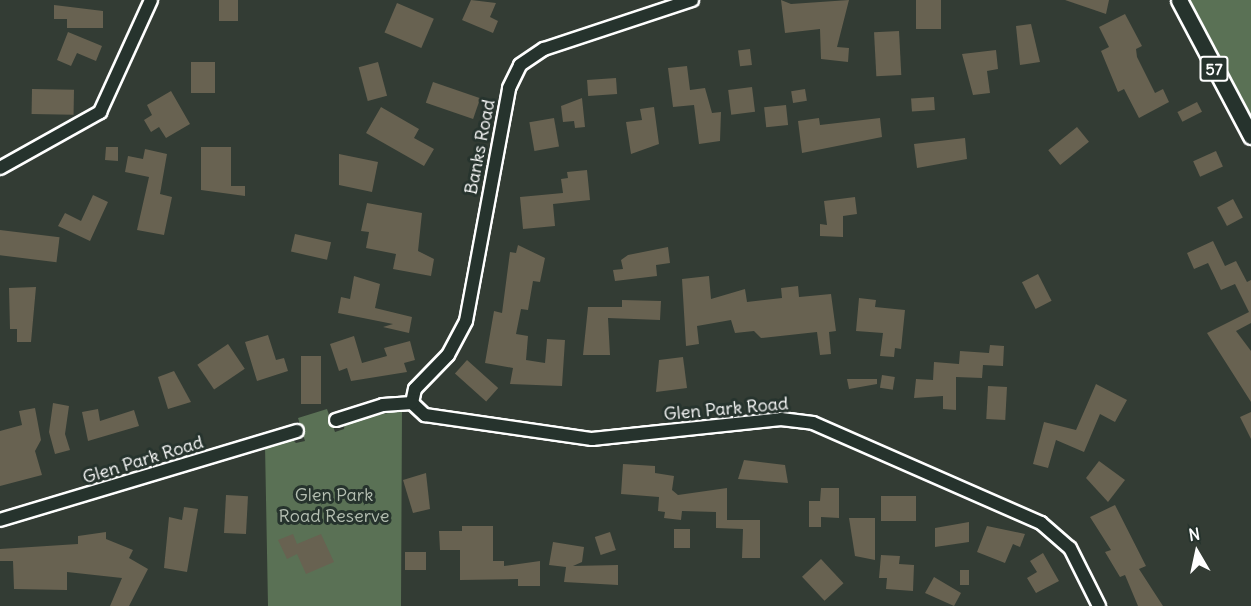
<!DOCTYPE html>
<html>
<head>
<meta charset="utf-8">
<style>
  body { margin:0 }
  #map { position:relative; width:1251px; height:606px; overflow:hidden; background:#333c34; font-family:Delius,sans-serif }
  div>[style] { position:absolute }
  .green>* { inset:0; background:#5a7155 }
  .building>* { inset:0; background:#686251; transform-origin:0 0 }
  .roads { filter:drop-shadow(2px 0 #fff) drop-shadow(-2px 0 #fff) drop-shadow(0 2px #fff) drop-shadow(0 -2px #fff) }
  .minor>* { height:12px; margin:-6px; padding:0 6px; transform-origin:6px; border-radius:6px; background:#26332d }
  .major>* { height:15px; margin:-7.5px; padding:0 7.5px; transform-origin:7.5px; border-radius:7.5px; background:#26332d }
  span { translate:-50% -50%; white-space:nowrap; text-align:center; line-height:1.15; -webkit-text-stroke:6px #26332d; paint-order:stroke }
  .shield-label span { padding:2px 4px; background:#26332d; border:2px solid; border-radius:4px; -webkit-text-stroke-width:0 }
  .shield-label { font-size:16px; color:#fff; font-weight:700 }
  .street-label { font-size:18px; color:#fff }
  .park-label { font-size:18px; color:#b5bfb2 }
  .north { position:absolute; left:1167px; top:522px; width:60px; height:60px; -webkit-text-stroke:4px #26332d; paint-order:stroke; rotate:351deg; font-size:16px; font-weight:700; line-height:24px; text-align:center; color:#fff }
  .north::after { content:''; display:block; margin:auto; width:21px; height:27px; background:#fff; clip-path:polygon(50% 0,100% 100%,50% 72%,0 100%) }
</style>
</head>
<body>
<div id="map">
  <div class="green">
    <i style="clip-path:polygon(1187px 0,1251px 0,1251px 124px)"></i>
    <i style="clip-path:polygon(327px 409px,335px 432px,344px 429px,345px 422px,402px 410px,401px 606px,268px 606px,265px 445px,291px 438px,296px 443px,305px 441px,298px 418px)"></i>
  </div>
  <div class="building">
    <i style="left:219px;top:0;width:19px;height:21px"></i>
    <i style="clip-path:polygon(471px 0,496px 3px,490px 17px,498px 21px,493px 33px,462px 20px)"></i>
    <i style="clip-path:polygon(781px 0,791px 4px,849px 0,837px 47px,849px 48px,848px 62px,821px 59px,820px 29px,785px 33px)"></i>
    <i style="left:916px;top:0;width:25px;height:29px"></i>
    <i style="clip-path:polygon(1065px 0,1109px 0,1106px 14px)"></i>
    <i style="left:397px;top:3px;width:40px;height:32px;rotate:23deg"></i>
    <i style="clip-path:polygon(54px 5px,103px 11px,103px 28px,67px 28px,67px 19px,54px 19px)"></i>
    <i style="clip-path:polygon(1125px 14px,1142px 46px,1136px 49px,1137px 57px,1155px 93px,1163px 89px,1169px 102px,1139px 118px,1124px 89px,1118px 92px,1101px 51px,1109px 47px,1099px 27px)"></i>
    <i style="clip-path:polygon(1031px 24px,1040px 62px,1020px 65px,1016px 26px)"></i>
    <i style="left:899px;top:31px;width:44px;height:25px;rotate:87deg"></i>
    <i style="clip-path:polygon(68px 32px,102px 46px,96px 61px,77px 53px,71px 66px,57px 60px)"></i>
    <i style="left:750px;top:49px;width:16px;height:12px;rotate:83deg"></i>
    <i style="clip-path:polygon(996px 50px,998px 69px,987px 71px,990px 93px,973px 95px,962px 54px)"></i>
    <i style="left:191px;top:62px;width:24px;height:31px"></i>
    <i style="left:378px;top:62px;width:35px;height:20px;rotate:75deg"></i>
    <i style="clip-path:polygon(687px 66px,690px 90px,705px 88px,712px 113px,721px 112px,720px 141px,699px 144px,694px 105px,673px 107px,668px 68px)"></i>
    <i style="left:616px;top:78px;width:16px;height:29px;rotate:86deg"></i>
    <i style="left:433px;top:82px;width:50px;height:22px;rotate:19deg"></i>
    <i style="left:752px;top:87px;width:25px;height:24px;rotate:83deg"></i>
    <i style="left:32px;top:89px;width:42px;height:25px;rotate:1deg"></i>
    <i style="left:805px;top:89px;width:12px;height:14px;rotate:81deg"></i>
    <i style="clip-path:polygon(171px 91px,190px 124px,166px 138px,159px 127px,151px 132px,144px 120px,152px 115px,147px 105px)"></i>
    <i style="left:934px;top:97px;width:13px;height:23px;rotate:86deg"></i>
    <i style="clip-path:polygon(582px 98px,585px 127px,575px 128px,574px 121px,563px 122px,561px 106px)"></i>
    <i style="left:1197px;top:102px;width:11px;height:22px;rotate:63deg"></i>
    <i style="left:786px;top:105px;width:20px;height:22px;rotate:84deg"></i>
    <i style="clip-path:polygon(381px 107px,419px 129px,414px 138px,434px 149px,424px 166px,366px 133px)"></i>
    <i style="clip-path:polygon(654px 107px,659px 144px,631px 154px,626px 122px,642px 120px,640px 109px)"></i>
    <i style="left:554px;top:118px;width:29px;height:25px;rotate:80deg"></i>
    <i style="clip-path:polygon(819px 118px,820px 125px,880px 118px,882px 137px,802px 153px,798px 121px)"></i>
    <i style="left:1077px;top:127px;width:19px;height:37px;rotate:51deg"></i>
    <i style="clip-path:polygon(965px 138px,967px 159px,917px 168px,914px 144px)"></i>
    <i style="clip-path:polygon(106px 147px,118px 147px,118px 161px,105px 160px)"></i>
    <i style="clip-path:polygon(201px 147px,231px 147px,231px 186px,245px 186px,245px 196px,201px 190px)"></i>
    <i style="clip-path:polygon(145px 149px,167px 154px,160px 194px,172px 197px,164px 235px,137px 230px,149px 177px,125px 172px,128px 156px,143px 159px)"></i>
    <i style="left:1216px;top:151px;width:17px;height:25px;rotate:66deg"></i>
    <i style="clip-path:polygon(339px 154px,378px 162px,372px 192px,339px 185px)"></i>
    <i style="clip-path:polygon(587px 170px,590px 200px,553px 204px,555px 226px,523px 229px,520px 197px,563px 193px,561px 179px,568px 178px,567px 172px)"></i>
    <i style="clip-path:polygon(93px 195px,108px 202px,90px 241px,58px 226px,65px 213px,81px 221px)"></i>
    <i style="clip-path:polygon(855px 197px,857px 214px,843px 216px,843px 237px,820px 236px,820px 224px,827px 225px,824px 201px)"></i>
    <i style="left:1233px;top:199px;width:21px;height:18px;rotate:62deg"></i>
    <i style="clip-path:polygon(367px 203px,422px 213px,418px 251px,434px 259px,431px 276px,393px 269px,396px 254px,366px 248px,369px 232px,361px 231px)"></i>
    <i style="left:0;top:230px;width:60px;height:25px;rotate:7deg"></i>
    <i style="left:295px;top:234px;width:37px;height:18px;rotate:13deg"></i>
    <i style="clip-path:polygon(1213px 241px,1225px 266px,1236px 261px,1247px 282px,1251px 280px,1251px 323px,1236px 331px,1251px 351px,1251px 402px,1207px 333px,1249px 312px,1235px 284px,1221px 290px,1208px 263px,1194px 269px,1187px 253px)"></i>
    <i style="clip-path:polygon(518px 245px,545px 258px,540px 282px,533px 281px,528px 310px,521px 309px,516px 334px,528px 336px,526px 360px,545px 363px,547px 339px,565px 340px,562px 386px,510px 384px,513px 368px,485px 363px,494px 311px,502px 313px,510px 252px,516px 253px)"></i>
    <i style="clip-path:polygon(668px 247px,670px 263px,656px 265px,657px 276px,615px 281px,613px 270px,623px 269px,621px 260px,628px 255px)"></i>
    <i style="left:1038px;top:274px;width:30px;height:18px;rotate:63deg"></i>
    <i style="clip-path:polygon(354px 276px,380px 284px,375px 308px,412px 317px,409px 333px,383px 327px,393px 324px,338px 313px,341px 297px,350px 299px)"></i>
    <i style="clip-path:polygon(709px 276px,711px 299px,745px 289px,747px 302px,782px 298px,781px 288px,798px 286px,799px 297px,831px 294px,836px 331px,829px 332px,831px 354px,820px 355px,817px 332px,761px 338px,754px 331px,735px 333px,731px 320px,697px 326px,699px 344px,686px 346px,682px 279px)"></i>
    <i style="clip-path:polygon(36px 287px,31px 342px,17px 342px,17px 329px,10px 329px,9px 288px)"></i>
    <i style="clip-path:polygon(859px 298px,876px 300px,875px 307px,905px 310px,901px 349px,895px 348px,894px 357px,880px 356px,883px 333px,856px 331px)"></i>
    <i style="clip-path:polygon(622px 300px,661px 301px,660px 320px,608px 318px,610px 355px,583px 355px,588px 307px,622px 307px)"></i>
    <i style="clip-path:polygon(268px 335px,276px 360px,284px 358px,288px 371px,257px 381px,245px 342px)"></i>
    <i style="clip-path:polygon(354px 336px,362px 363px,387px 356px,384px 348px,410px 341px,415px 360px,404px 363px,407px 372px,351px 381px,347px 368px,339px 371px,330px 344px)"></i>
    <i style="left:228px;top:344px;width:30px;height:37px;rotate:56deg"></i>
    <i style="clip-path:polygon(990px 345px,1004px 346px,1003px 366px,983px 365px,982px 378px,956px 377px,956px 410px,943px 409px,943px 396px,914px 398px,916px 379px,933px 380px,934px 362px,959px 364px,960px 351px,989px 353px)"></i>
    <i style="left:301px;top:356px;width:20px;height:48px"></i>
    <i style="clip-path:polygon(683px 357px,687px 388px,656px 392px,659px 360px)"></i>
    <i style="left:467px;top:360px;width:42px;height:18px;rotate:42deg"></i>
    <i style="clip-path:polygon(174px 371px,191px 402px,168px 409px,158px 377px)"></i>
    <i style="left:882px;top:375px;width:13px;height:13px;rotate:9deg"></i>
    <i style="clip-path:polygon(847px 379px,877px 379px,877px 384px,849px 389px)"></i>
    <i style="clip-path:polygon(1096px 384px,1127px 400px,1115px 422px,1100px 414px,1084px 452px,1056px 440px,1048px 468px,1033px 464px,1044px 422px,1076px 430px)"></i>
    <i style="left:988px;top:386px;width:19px;height:33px;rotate:3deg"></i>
    <i style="clip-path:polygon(53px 403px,69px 406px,65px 434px,70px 450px,55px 454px,49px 432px)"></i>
    <i style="clip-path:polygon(35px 408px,41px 440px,35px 451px,42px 475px,0 486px,0 431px,22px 425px,19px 411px)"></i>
    <i style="clip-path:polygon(98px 409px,100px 421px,134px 410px,139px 426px,88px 441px,82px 412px)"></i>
    <i style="clip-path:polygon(1251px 412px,1251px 439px,1240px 417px)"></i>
    <i style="clip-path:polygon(744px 460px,785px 465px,788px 483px,738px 479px)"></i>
    <i style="clip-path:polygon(1099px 461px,1125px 480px,1108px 502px,1086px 478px)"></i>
    <i style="clip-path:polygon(623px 464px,655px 466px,655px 473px,674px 476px,672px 490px,678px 495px,727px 488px,727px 520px,760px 520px,760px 558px,742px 558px,743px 529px,716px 528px,716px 512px,682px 511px,681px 520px,664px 518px,665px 512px,658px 511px,659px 497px,621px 494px)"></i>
    <i style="clip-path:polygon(426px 473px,430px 509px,413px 513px,403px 480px)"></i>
    <i style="clip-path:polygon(821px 488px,839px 488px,839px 518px,821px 517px,821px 527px,809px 527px,809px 501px,820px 501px)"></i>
    <i style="left:226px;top:495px;width:22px;height:38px;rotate:3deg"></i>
    <i style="left:881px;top:496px;width:35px;height:25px"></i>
    <i style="clip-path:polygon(1115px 505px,1146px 566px,1139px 569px,1163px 606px,1138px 606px,1125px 575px,1120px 577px,1105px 552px,1111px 550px,1090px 517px)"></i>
    <i style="clip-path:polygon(184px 507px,198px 509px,187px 572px,164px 568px,169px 517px,182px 520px)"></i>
    <i style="clip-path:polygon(849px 518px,875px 518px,875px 560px,855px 556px)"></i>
    <i style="clip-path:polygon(969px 522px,969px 542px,935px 547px,935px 528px)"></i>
    <i style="clip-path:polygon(462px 526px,493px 526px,493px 561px,504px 561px,504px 566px,540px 561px,540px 586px,518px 586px,518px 579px,460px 580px,460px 550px,440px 550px,439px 531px,462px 531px)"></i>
    <i style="clip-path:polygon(987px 526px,1025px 534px,1020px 547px,1013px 544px,1005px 563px,977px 552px)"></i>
    <i style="left:674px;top:529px;width:16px;height:19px"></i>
    <i style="clip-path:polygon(106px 532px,106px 539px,133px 550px,129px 558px,148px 569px,129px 606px,110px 606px,122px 578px,67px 572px,67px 590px,14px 589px,13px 561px,0 561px,0 549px,78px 544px,78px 536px)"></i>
    <i style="left:610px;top:532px;width:19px;height:16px;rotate:72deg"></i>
    <i style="clip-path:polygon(293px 534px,297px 544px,321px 534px,334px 562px,306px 574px,297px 554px,287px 559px,278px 540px)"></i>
    <i style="clip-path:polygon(553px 542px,584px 547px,582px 562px,573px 566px,618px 565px,618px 585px,564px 582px,566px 567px,549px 565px)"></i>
    <i style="left:405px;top:552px;width:21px;height:18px"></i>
    <i style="clip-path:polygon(1043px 553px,1059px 581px,1036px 593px,1027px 578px,1037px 572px,1030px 561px)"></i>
    <i style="clip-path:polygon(881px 555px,900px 556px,899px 564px,914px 565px,913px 591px,886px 589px,887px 578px,879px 578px)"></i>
    <i style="left:821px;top:559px;width:33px;height:26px;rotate:47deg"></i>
    <i style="left:969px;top:570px;width:15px;height:9px;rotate:90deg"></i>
    <i style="clip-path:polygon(934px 577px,961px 593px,954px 606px,925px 593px)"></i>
  </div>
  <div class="roads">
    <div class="minor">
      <i style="left:0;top:168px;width:115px;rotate:-29.2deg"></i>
      <i style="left:100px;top:112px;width:123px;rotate:-65.5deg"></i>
      <i style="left:412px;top:403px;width:18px;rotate:43deg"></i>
      <i style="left:425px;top:415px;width:169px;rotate:8.2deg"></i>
      <i style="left:592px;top:439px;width:190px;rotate:-6deg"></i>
      <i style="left:781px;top:419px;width:32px;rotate:7deg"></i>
      <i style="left:813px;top:423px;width:249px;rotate:23.7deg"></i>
      <i style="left:1041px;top:523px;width:38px;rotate:41deg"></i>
      <i style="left:1070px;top:548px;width:65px;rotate:63.4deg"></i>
      <i style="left:412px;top:403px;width:14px;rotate:-78deg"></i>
      <i style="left:415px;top:389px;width:47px;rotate:-45.9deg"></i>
      <i style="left:448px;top:355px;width:38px;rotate:-62deg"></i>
      <i style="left:466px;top:321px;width:237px;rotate:-79.5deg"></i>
      <i style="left:509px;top:88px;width:25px;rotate:-64deg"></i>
      <i style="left:520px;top:65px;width:29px;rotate:-34deg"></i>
      <i style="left:544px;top:49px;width:156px;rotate:-18.3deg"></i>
      <i style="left:336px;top:420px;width:49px;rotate:-17.7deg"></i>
      <i style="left:383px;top:405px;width:29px;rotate:-4deg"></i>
      <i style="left:0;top:520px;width:310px;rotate:-16.7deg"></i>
    </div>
    <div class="major">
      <i style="left:1179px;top:0;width:154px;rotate:62.1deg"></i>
    </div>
  </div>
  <div class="shield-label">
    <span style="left:1214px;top:69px">57</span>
  </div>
  <div class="street-label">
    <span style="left:480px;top:147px;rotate:-79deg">Banks Road</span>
    <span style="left:726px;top:409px;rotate:-5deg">Glen Park Road</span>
    <span style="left:143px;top:460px;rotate:-17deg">Glen Park Road</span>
  </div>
  <div class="park-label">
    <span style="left:334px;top:506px">Glen Park<br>Road Reserve</span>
  </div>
  <div class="north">N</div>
</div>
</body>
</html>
